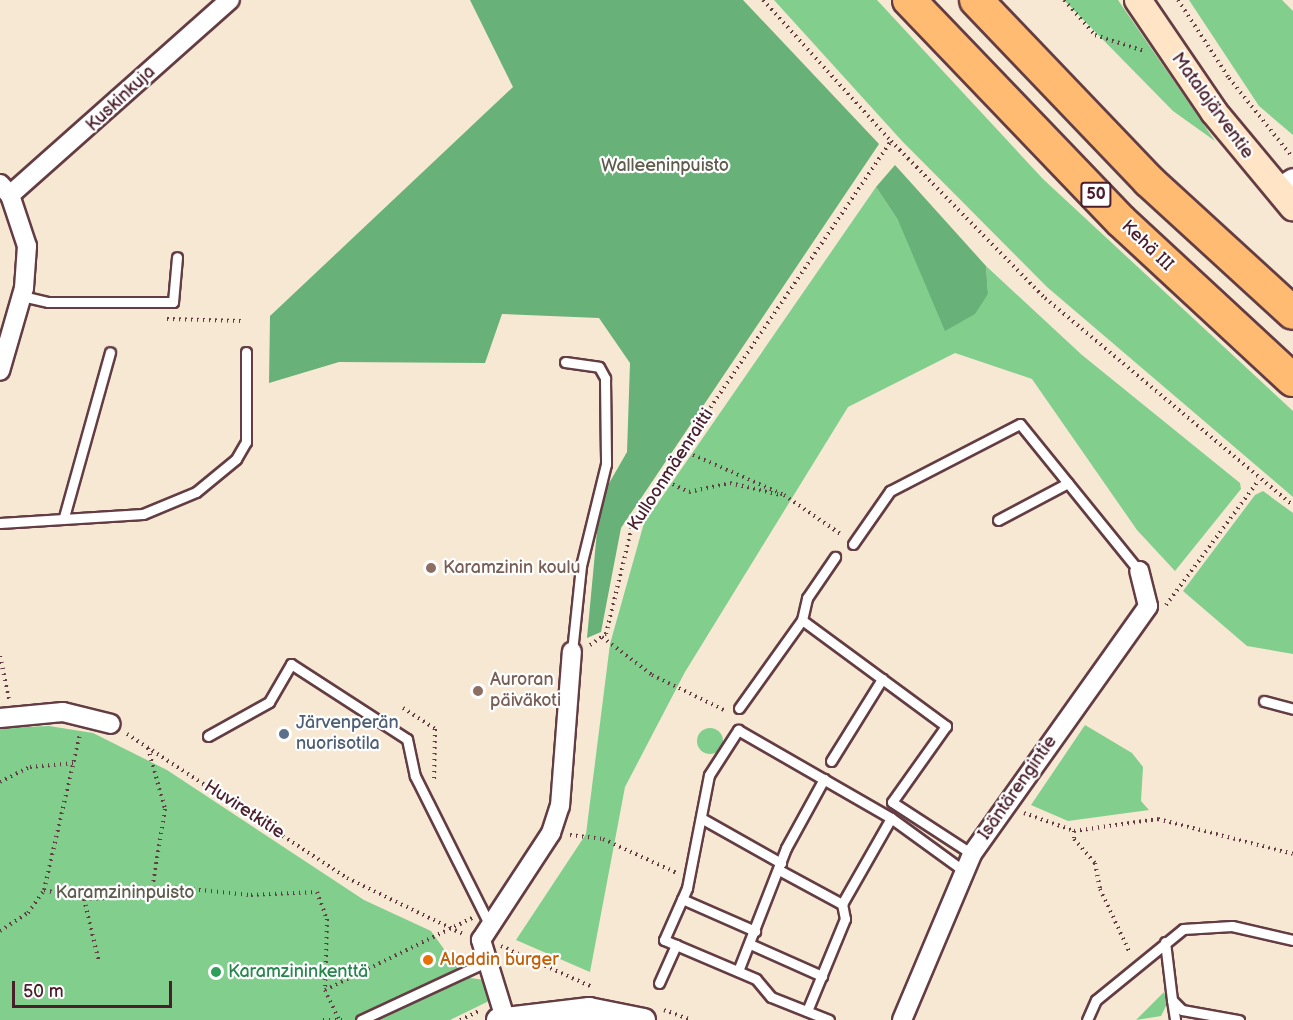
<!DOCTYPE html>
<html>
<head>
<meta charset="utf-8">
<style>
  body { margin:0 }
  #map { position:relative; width:1293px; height:1020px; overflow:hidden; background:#f7e8d4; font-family:"Balsamiq Sans",sans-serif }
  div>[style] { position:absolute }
  .green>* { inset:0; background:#81ce8d }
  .round { border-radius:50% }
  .forest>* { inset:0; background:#68b178 }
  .path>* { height:4px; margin-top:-2px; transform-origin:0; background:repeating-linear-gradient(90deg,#643d44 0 1.5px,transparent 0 6px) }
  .roads { filter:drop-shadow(2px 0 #643d44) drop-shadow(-2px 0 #643d44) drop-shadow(0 2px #643d44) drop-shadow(0 -2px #643d44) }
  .service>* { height:9px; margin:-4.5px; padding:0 4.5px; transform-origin:4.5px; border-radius:4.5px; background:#fff }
  .minor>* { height:18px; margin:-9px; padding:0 9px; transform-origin:9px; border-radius:9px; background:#fff }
  .tertiary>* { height:22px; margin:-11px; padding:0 11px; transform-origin:11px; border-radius:11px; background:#fff }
  .secondary>* { height:26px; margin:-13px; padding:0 13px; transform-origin:13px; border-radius:13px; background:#ffe4c6 }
  .trunk>* { height:32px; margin:-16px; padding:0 16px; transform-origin:16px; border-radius:16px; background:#febb71 }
  .dots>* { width:16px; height:16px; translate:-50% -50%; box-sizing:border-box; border:3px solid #fff; border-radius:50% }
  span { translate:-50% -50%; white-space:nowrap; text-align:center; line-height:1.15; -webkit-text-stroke:4.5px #fff; paint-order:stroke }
  .shield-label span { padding:2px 4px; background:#fff; border:2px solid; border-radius:4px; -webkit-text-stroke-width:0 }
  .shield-label { font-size:16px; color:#4a1f2b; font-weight:700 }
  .street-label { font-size:18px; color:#4a1f2b }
  .park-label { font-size:18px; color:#5d5c4d }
  .education-label { font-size:18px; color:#785e54 }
  .left { translate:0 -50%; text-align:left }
  .service-label { font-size:18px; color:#4e5e75 }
  .food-label { font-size:18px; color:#c56008 }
  .leisure-label { font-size:18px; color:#27864d }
  .scale { position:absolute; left:12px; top:981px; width:160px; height:27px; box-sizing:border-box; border:3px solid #4a1f2b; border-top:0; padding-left:8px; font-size:18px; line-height:21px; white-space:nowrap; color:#4a1f2b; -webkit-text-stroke:4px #fff; paint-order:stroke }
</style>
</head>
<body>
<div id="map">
  <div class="green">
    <i style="clip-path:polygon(774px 0,877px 0,1043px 179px,1293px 411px,1293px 497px,1047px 287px,902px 141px)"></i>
    <i style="clip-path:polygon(1064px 0,1118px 0,1215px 141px,1173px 111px)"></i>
    <i style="clip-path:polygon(1189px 0,1282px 0,1293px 11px,1293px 135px,1259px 106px)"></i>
    <i style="clip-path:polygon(876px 187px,898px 220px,988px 295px,986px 266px,1082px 355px,1240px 483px,1241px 489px,1175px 571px,1137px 530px,1032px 379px,955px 353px,848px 407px,685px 672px,625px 787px,590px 972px,516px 940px,586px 834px,610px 644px,644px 523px)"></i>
    <i style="clip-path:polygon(1263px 491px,1293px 513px,1293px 654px,1247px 646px,1183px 591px,1255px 495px)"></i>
    <i style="clip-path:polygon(1085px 725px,1132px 753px,1143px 767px,1141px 801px,1149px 810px,1068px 821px,1031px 805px)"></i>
    <i style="clip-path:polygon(49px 726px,93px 733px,167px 770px,364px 900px,431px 931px,464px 977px,484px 980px,489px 1001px,450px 1020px,0 1020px,0 728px)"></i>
    <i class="round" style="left:697px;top:728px;width:26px;height:26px"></i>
    <i style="clip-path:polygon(1164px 992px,1168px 1002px,1161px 1016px,1136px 1020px)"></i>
  </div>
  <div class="forest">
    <i style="clip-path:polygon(470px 0,743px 0,879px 144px,621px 528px,601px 632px,587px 638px,600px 499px,627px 452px,630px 363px,599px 318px,502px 314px,485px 363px,339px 362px,269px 383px,270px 316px,513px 87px)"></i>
    <i style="clip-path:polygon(895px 165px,986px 266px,988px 294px,975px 314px,945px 331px,898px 220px,876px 187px)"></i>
  </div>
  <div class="path">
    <i style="left:763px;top:0;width:190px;rotate:47.8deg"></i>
    <i style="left:891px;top:141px;width:220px;rotate:45.6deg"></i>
    <i style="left:1045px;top:298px;width:323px;rotate:39.9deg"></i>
    <i style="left:1064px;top:0;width:47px;rotate:48.5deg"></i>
    <i style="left:1095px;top:35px;width:52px;rotate:18.1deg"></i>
    <i style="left:1178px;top:0;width:93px;rotate:56.8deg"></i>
    <i style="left:1229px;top:78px;width:102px;rotate:51.3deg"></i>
    <i style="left:167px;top:319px;width:74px;rotate:1.5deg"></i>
    <i style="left:682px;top:450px;width:111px;rotate:23.8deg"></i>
    <i style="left:784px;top:495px;width:70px;rotate:34.6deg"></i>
    <i style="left:662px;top:479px;width:30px;rotate:26deg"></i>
    <i style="left:689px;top:492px;width:42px;rotate:-12.4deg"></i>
    <i style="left:730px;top:483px;width:51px;rotate:13.5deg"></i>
    <i style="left:1166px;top:605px;width:156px;rotate:-53.4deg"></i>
    <i style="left:602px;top:637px;width:63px;rotate:37.2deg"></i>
    <i style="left:652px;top:675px;width:80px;rotate:25.9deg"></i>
    <i style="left:590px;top:645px;width:19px;rotate:-35deg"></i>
    <i style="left:606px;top:634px;width:115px;rotate:-76.4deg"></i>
    <i style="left:633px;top:522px;width:460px;rotate:-55.9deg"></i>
    <i style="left:0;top:656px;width:44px;rotate:78.2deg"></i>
    <i style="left:403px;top:708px;width:38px;rotate:33deg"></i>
    <i style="left:435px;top:729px;width:50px;rotate:91.1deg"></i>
    <i style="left:127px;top:734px;width:263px;rotate:33.2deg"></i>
    <i style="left:347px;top:878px;width:129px;rotate:25.8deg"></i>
    <i style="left:148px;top:748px;width:63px;rotate:74.4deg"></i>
    <i style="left:165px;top:809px;width:87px;rotate:99.2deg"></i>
    <i style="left:0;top:782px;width:34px;rotate:-27deg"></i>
    <i style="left:30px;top:767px;width:44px;rotate:-5.2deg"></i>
    <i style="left:1024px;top:813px;width:53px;rotate:19.8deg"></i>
    <i style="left:1074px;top:831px;width:85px;rotate:-8.1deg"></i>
    <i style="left:1158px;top:819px;width:139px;rotate:14.5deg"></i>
    <i style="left:1074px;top:831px;width:8px;rotate:90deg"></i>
    <i style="left:1074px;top:839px;width:32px;rotate:49deg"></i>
    <i style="left:1095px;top:863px;width:26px;rotate:79deg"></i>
    <i style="left:1100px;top:889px;width:71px;rotate:64.9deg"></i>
    <i style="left:570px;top:835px;width:33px;rotate:7deg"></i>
    <i style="left:603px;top:839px;width:81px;rotate:24.7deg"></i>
    <i style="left:44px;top:890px;width:41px;rotate:12.7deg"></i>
    <i style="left:84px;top:899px;width:67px;rotate:-2.6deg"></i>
    <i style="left:151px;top:896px;width:20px;rotate:-27deg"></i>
    <i style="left:169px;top:887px;width:82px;rotate:5.6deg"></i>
    <i style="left:251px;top:895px;width:66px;rotate:-2.6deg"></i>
    <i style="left:317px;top:892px;width:29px;rotate:70deg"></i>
    <i style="left:327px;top:919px;width:71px;rotate:91.6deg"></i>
    <i style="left:325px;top:990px;width:33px;rotate:65deg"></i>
    <i style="left:84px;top:899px;width:65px;rotate:76.6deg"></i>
    <i style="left:0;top:931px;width:33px;rotate:-33deg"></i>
    <i style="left:28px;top:913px;width:28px;rotate:-55deg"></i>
    <i style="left:44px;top:890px;width:160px;rotate:-77deg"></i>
    <i style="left:501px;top:946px;width:98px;rotate:24.2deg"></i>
    <i style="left:325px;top:990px;width:164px;rotate:-26.1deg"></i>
    <i style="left:664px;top:1010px;width:29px;rotate:20deg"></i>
    <i style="left:323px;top:1020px;width:23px"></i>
    <i style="left:460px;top:1020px;width:21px;rotate:-25deg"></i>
  </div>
  <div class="roads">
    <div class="service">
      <i style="left:22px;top:296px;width:27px;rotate:13deg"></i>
      <i style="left:48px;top:302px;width:125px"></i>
      <i style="left:173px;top:302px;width:45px;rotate:-84.9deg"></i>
      <i style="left:565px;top:362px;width:34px;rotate:8deg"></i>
      <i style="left:599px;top:367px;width:13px;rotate:61deg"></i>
      <i style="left:605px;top:378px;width:86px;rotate:89.3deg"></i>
      <i style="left:606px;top:464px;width:105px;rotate:103.8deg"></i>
      <i style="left:581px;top:566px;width:85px;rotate:96deg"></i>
      <i style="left:64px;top:517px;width:171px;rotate:-74.4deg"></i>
      <i style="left:998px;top:520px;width:79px;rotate:-27.9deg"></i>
      <i style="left:0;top:523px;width:143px;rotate:-3.6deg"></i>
      <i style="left:143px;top:514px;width:57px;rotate:-22.5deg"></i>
      <i style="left:196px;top:492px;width:52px;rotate:-39.5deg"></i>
      <i style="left:236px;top:459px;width:20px;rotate:-60deg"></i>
      <i style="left:246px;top:442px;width:90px;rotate:-90deg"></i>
      <i style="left:853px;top:544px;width:65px;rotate:-55.1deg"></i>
      <i style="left:890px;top:491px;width:146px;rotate:-27.3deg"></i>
      <i style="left:1020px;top:424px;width:189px;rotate:51deg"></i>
      <i style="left:802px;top:620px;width:23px;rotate:-77deg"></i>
      <i style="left:807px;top:598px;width:50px;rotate:-55.7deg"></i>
      <i style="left:1264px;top:701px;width:30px;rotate:15deg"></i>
      <i style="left:739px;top:708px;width:108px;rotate:-54.4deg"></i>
      <i style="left:802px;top:620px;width:179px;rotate:36.4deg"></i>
      <i style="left:946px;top:726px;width:93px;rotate:125.4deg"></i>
      <i style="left:892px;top:802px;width:95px;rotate:33deg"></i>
      <i style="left:208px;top:736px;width:70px;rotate:-29.1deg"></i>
      <i style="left:269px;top:702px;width:44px;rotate:-59.9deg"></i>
      <i style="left:291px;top:664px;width:138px;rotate:32.9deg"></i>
      <i style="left:407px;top:739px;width:38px;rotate:78deg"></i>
      <i style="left:415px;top:776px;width:168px;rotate:63.4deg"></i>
      <i style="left:831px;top:761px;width:97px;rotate:-58.1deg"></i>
      <i style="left:701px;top:818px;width:92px;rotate:29.4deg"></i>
      <i style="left:779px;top:870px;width:72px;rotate:28.4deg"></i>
      <i style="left:682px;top:899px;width:80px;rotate:23.7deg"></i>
      <i style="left:1165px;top:942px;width:58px;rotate:83.1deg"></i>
      <i style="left:1172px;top:1000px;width:14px;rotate:45deg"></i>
      <i style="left:1182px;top:1010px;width:58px;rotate:10deg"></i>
      <i style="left:750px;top:944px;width:79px;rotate:24deg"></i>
      <i style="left:738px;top:971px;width:132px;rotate:-68.7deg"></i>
      <i style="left:786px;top:848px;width:79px;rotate:-61.2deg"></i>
      <i style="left:659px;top:983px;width:42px;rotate:-65.9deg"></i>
      <i style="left:1172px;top:1000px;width:20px;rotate:81deg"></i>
      <i style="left:807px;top:1011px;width:100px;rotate:-67.6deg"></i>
      <i style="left:845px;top:919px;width:15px;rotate:-101deg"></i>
      <i style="left:842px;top:904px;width:99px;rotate:-60.3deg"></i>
      <i style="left:361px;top:1020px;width:138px;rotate:-24.9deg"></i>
      <i style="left:829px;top:1020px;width:62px;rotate:-158.4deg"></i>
      <i style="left:771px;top:997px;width:23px;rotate:-130deg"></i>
      <i style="left:756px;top:979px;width:100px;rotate:-157deg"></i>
      <i style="left:664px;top:940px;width:57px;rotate:-66.1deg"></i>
      <i style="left:687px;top:888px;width:115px;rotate:-79deg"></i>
      <i style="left:709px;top:775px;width:54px;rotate:-57.2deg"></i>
      <i style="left:738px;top:730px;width:177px;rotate:29.9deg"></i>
      <i style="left:891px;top:818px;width:90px;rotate:36deg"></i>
      <i style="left:1087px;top:1020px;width:22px;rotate:-66deg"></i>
      <i style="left:1096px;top:1000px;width:112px;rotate:-39.2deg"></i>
      <i style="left:1183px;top:929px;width:49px;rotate:-3.5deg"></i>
      <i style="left:1232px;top:926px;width:63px;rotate:12.9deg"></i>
    </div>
    <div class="minor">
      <i style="left:0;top:184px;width:15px;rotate:48deg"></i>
      <i style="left:10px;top:195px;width:54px;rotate:71.6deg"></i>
      <i style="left:27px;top:246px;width:42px;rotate:94.1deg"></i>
      <i style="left:24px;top:288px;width:86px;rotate:106.1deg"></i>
      <i style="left:1276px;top:189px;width:20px;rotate:-33deg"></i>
      <i style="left:10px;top:195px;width:294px;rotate:-41.6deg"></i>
      <i style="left:0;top:718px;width:63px;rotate:-5.4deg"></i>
      <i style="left:63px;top:712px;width:49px;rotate:14deg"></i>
      <i style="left:505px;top:1018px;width:82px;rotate:-107.1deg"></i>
      <i style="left:481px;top:940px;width:128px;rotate:-56.8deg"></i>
      <i style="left:551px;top:833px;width:28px;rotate:-72deg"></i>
      <i style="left:560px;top:806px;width:155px;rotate:-85.6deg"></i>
      <i style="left:902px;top:1020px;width:180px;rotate:-67.1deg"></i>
      <i style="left:972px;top:854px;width:304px;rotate:-54.6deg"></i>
      <i style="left:1148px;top:606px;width:36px;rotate:-104deg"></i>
    </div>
    <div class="tertiary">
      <i style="left:498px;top:1020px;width:92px;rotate:-6.9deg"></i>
      <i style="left:589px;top:1009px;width:56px;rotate:11.3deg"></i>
    </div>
    <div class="secondary">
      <i style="left:1138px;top:0;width:135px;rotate:55.8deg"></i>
      <i style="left:1214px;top:112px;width:124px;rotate:50.3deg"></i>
    </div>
    <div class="trunk">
      <i style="left:909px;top:0;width:306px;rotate:46.2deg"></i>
      <i style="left:1121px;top:221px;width:234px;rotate:42.8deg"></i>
      <i style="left:976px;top:0;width:250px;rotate:46.3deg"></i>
      <i style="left:1149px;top:181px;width:195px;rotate:42.5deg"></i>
    </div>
  </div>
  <div class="dots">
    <i style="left:431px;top:568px;background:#8d6e63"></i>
    <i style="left:478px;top:691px;background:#8d6e63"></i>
    <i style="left:284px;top:734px;background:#5c6f8a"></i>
    <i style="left:428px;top:960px;background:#e8710a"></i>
    <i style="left:216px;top:972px;background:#2e9e5b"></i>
  </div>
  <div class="shield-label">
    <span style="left:1096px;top:195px">50</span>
  </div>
  <div class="street-label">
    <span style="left:121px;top:99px;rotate:-43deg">Kuskinkuja</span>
    <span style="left:1212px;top:106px;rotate:54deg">Matalajärventie</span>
    <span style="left:1147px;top:246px;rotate:44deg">Kehä III</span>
    <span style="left:671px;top:470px;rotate:-57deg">Kulloonmäenraitti</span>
    <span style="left:1018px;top:788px;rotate:-55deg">Isäntärengintie</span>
    <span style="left:244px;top:810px;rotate:33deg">Huviretkitie</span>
  </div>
  <div class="park-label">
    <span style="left:665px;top:166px">Walleeninpuisto</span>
    <span style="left:125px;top:893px">Karamzininpuisto</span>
  </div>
  <div class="education-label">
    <span class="left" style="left:443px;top:568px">Karamzinin koulu</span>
    <span class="left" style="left:490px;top:691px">Auroran<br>päiväkoti</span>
  </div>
  <div class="service-label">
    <span class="left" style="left:296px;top:734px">Järvenperän<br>nuorisotila</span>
  </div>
  <div class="food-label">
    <span class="left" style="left:440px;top:960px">Aladdin burger</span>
  </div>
  <div class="leisure-label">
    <span class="left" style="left:228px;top:972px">Karamzininkenttä</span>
  </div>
  <div class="scale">50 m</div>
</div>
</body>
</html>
